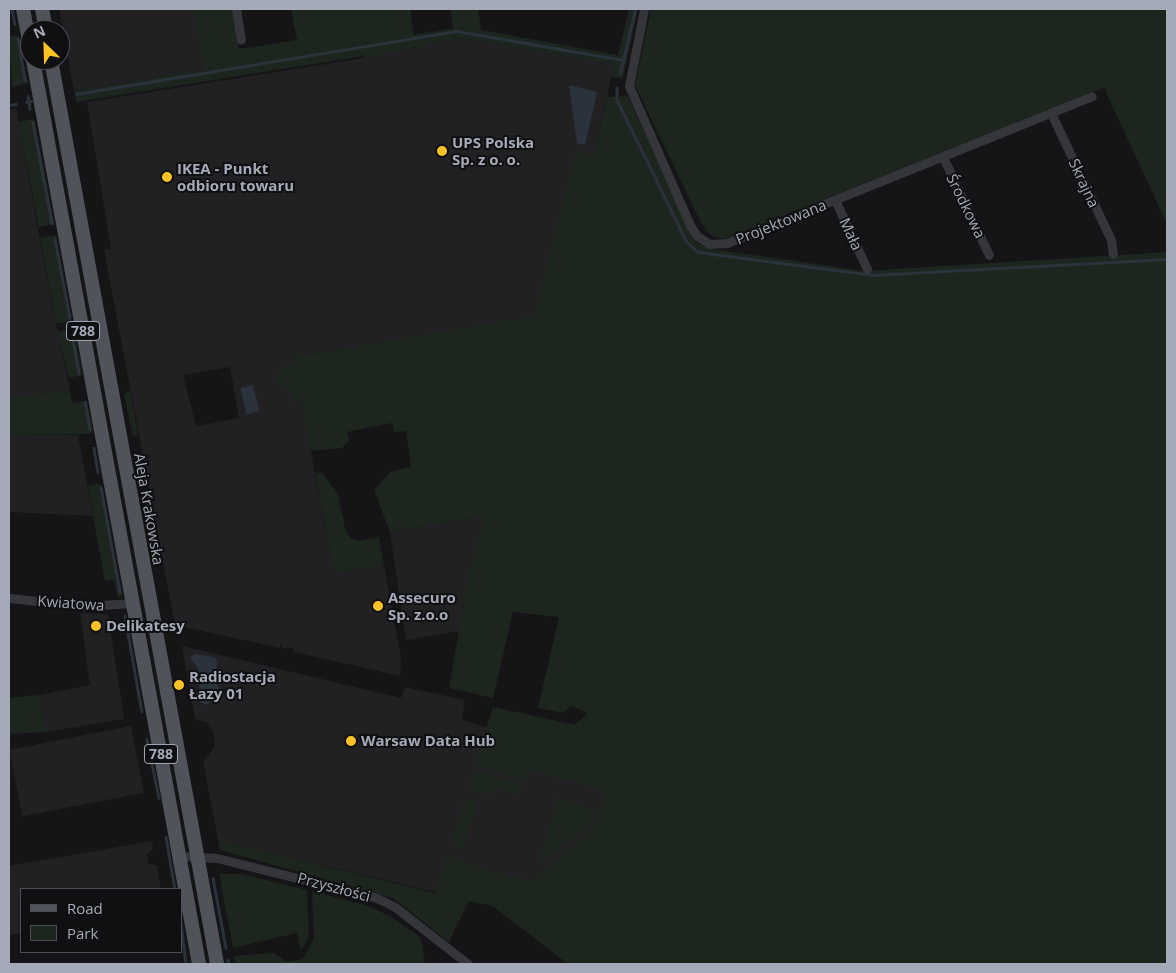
<!DOCTYPE html>
<html>
<head>
<meta charset="utf-8">
<style>
  body { margin:0 }
  #map { position:relative; width:1176px; height:973px; overflow:hidden; background:#151517; font-family:"Open Sans",sans-serif }
  div>[style] { position:absolute }
  .built>* { inset:0; background:#212124; transform-origin:0 0 }
  .green>* { inset:0; background:#1c251e; transform-origin:0 0 }
  .water>* { inset:0; background:#2a333c; transform-origin:0 0 }
  .stream>* { height:2.5px; margin:-1.25px; padding:0 1.25px; transform-origin:1.25px; border-radius:1.25px; background:#2a333c }
  .street>* { height:9px; margin:-4.5px; padding:0 4.5px; transform-origin:4.5px; border-radius:4.5px; background:#35363c }
  .primary>* { height:14px; margin:-7px; padding:0 7px; transform-origin:7px; border-radius:7px; background:#51535b }
  .dots>* { width:14px; height:14px; translate:-50% -50%; box-sizing:border-box; border:2px solid #101012; border-radius:50% }
  span { translate:-50% -50%; white-space:nowrap; text-align:center; line-height:1.15; -webkit-text-stroke:4px #101012; paint-order:stroke }
  .shield-label span { padding:1px 4px; background:#101012; border:1px solid; border-radius:4px; -webkit-text-stroke-width:0 }
  .shield-label { font-size:14px; color:#a5aab8; font-weight:700 }
  .poi-label { font-size:15px; color:#a5aab8; font-weight:700 }
  .left { translate:0 -50%; text-align:left }
  .street-label { font-size:15px; color:#a5aab8 }
  .frame { position:absolute; inset:0; border:10px solid #a5aab8; pointer-events:none }
  .legend { position:absolute; left:20px; top:888px; width:162px; height:65px; box-sizing:border-box; background:#101012; border:1px solid #4c4e54; margin:0; padding:6px 9px; list-style:none; font-size:15px; color:#a5aab8 }
  .legend li { display:flex; align-items:center; gap:10px; height:25px }
  .legend b { width:25px; border:1px solid #4c4e54 }
  .north { position:absolute; left:20px; top:20px; width:50px; height:50px; box-sizing:border-box; background:#101012; border:1px solid #4c4e54; border-radius:50%; rotate:336deg; font-size:14px; font-weight:700; line-height:20px; text-align:center; color:#a5aab8 }
  .north::after { content:''; display:block; margin:auto; width:18px; height:22px; background:#ffc224; clip-path:polygon(50% 0,100% 100%,50% 72%,0 100%) }
</style>
</head>
<body>
<div id="map">
  <div class="built">
    <i style="clip-path:polygon(59px 9px,193px 9px,205px 69px,74px 91px)"></i>
    <i style="clip-path:polygon(evenodd,461px 38px,614px 64px,594px 156px,576px 150px,1167px 964px,568px 964px,493px 906px,218px 840px,203px 761px,215px 747px,214px 734px,206px 722px,195px 719px,182px 646px,401px 698px,405px 687px,465px 700px,462px 720px,486px 727px,493px 707px,575px 725px,628px 676px,613px 615px,465px 599px,459px 631px,406px 640px,390px 532px,484px 516px,534px 317px,305px 355px,292px 354px,334px 573px,384px 565px,401px 658px,400px 676px,294px 652px,293px 647px,284px 649px,280px 644px,280px 648px,175px 625px,104px 250px,111px 249px,87px 102px,364px 58px,461px 38px,230px 367px,239px 418px,196px 426px,183px 375px,230px 367px)"></i>
    <i style="clip-path:polygon(16px 108px,46px 274px,70px 392px,9px 396px,9px 110px)"></i>
    <i style="clip-path:polygon(9px 435px,78px 435px,93px 516px,9px 512px)"></i>
    <i style="clip-path:polygon(80px 613px,108px 614px,124px 719px,46px 732px,39px 695px,90px 685px)"></i>
    <i style="left:131px;top:726px;width:68px;height:124px;rotate:79deg"></i>
    <i style="clip-path:polygon(152px 841px,153px 849px,147px 854px,148px 863px,157px 866px,161px 889px,21px 889px,21px 933px,9px 935px,9px 866px)"></i>
  </div>
  <div class="green">
    <i style="clip-path:polygon(193px 9px,232px 9px,239px 49px,297px 40px,291px 9px,410px 9px,414px 35px,453px 28px,450px 9px,478px 9px,481px 30px,618px 55px,629px 9px,638px 9px,623px 78px,611px 77px,613px 64px,461px 38px,364px 58px,363px 56px,77px 102px,74px 91px,204px 69px)"></i>
    <i style="clip-path:polygon(651px 9px,1167px 9px,1167px 224px,1104px 88px,724px 239px,710px 235px,700px 221px,635px 85px)"></i>
    <i style="clip-path:polygon(17px 35px,28px 83px,12px 87px,9px 37px)"></i>
    <i style="clip-path:polygon(628px 96px,691px 235px,695px 242px,712px 249px,864px 271px,1167px 252px,1167px 964px,568px 964px,493px 906px,469px 901px,449px 942px,393px 898px,220px 850px,218px 840px,435px 893px,447px 856px,504px 875px,533px 880px,590px 832px,592px 824px,538px 865px,558px 798px,597px 810px,592px 823px,596px 823px,606px 791px,528px 769px,524px 781px,475px 765px,493px 707px,575px 725px,588px 713px,571px 706px,563px 713px,538px 708px,559px 617px,513px 612px,493px 698px,449px 688px,467px 583px,484px 516px,390px 532px,374px 490px,390px 472px,411px 467px,406px 431px,394px 432px,392px 423px,347px 432px,349px 441px,342px 448px,310px 451px,301px 400px,292px 402px,289px 387px,280px 386px,276px 380px,281px 368px,294px 363px,292px 353px,306px 355px,534px 316px,576px 150px,594px 156px,607px 97px)"></i>
    <i style="left:34px;top:119px;width:107px;height:16px;rotate:79deg"></i>
    <i style="clip-path:polygon(56px 235px,71px 318px,64px 323px,56px 323px,40px 238px)"></i>
    <i style="clip-path:polygon(71px 329px,74px 331px,82px 375px,69px 378px,57px 331px)"></i>
    <i style="clip-path:polygon(130px 390px,138px 435px,133px 437px,124px 394px)"></i>
    <i style="clip-path:polygon(70px 392px,72px 403px,87px 401px,93px 431px,89px 434px,9px 435px,9px 396px)"></i>
    <i style="clip-path:polygon(315px 472px,323px 474px,338px 494px,345px 528px,351px 538px,357px 541px,379px 537px,384px 565px,334px 573px)"></i>
    <i style="clip-path:polygon(99px 483px,121px 588px,122px 596px,118px 597px,114px 580px,105px 581px,93px 516px,88px 486px)"></i>
    <i style="clip-path:polygon(39px 695px,46px 732px,9px 734px,9px 698px)"></i>
    <i style="clip-path:polygon(474px 769px,523px 786px,520px 795px,495px 787px,492px 796px,468px 788px)"></i>
    <i style="clip-path:polygon(465px 798px,478px 802px,463px 850px,452px 839px)"></i>
    <i style="clip-path:polygon(219px 874px,242px 874px,307px 890px,309px 936px,303px 948px,300px 948px,297px 933px,233px 948px)"></i>
    <i style="clip-path:polygon(312px 891px,365px 905px,390px 916px,421px 938px,425px 964px,236px 964px,234px 956px,274px 953px,287px 962px,303px 959px,314px 938px)"></i>
  </div>
  <div class="water">
    <i style="clip-path:polygon(569px 85px,597px 92px,585px 145px,577px 143px)"></i>
    <i style="left:253px;top:385px;width:27px;height:13px;rotate:77deg"></i>
    <i style="clip-path:polygon(195px 654px,214px 657px,218px 662px,214px 677px,221px 691px,207px 705px,200px 702px,199px 670px,190px 658px)"></i>
  </div>
  <div class="stream">
    <i style="left:12px;top:9px;width:15px;rotate:79deg"></i>
    <i style="left:18px;top:38px;width:43px;rotate:80.5deg"></i>
    <i style="left:620px;top:73px;width:66px;rotate:-76.8deg"></i>
    <i style="left:617px;top:88px;width:12px;rotate:90deg"></i>
    <i style="left:617px;top:100px;width:158px;rotate:63.8deg"></i>
    <i style="left:687px;top:242px;width:15px;rotate:42deg"></i>
    <i style="left:698px;top:252px;width:176px;rotate:7.5deg"></i>
    <i style="left:872px;top:275px;width:295px;rotate:-3.1deg"></i>
    <i style="left:76px;top:94px;width:386px;rotate:-9.4deg"></i>
    <i style="left:457px;top:31px;width:169px;rotate:9.9deg"></i>
    <i style="left:28px;top:96px;width:13px;rotate:81deg"></i>
    <i style="left:26px;top:102px;width:5px;rotate:-11deg"></i>
    <i style="left:9px;top:105px;width:7px;rotate:-8deg"></i>
    <i style="left:33px;top:122px;width:103px;rotate:79.3deg"></i>
    <i style="left:55px;top:239px;width:80px;rotate:79.2deg"></i>
    <i style="left:72px;top:333px;width:41px;rotate:80.1deg"></i>
    <i style="left:85px;top:402px;width:28px;rotate:80deg"></i>
    <i style="left:94px;top:448px;width:24px;rotate:81deg"></i>
    <i style="left:101px;top:487px;width:107px;rotate:79.7deg"></i>
    <i style="left:125px;top:616px;width:97px;rotate:80deg"></i>
    <i style="left:147px;top:739px;width:60px;rotate:78.5deg"></i>
    <i style="left:166px;top:837px;width:53px;rotate:80.2deg"></i>
    <i style="left:213px;top:878px;width:71px;rotate:79.5deg"></i>
    <i style="left:181px;top:923px;width:41px;rotate:83deg"></i>
    <i style="left:228px;top:960px;width:4px;rotate:76deg"></i>
  </div>
  <div class="street">
    <i style="left:236px;top:9px;width:31px;rotate:81deg"></i>
    <i style="left:644px;top:9px;width:78px;rotate:101deg"></i>
    <i style="left:629px;top:86px;width:154px;rotate:66.3deg"></i>
    <i style="left:691px;top:227px;width:11px;rotate:56deg"></i>
    <i style="left:697px;top:236px;width:15px;rotate:32deg"></i>
    <i style="left:710px;top:244px;width:17px;rotate:-3deg"></i>
    <i style="left:727px;top:243px;width:393px;rotate:-21.9deg"></i>
    <i style="left:1051px;top:113px;width:140px;rotate:64.7deg"></i>
    <i style="left:1111px;top:240px;width:14px;rotate:82deg"></i>
    <i style="left:943px;top:157px;width:108px;rotate:64.9deg"></i>
    <i style="left:835px;top:200px;width:76px;rotate:65.1deg"></i>
    <i style="left:9px;top:598px;width:77px;rotate:5.9deg"></i>
    <i style="left:86px;top:606px;width:47px;rotate:-3.7deg"></i>
    <i style="left:180px;top:856px;width:37px;rotate:3deg"></i>
    <i style="left:217px;top:858px;width:165px;rotate:14deg"></i>
    <i style="left:377px;top:898px;width:20px;rotate:27deg"></i>
    <i style="left:395px;top:907px;width:93px;rotate:38deg"></i>
  </div>
  <div class="primary">
    <i style="left:23px;top:9px;width:36px;rotate:79deg"></i>
    <i style="left:42px;top:9px;width:21px;rotate:79deg"></i>
    <i style="left:33px;top:60px;width:919px;rotate:79.59deg"></i>
    <i style="left:51px;top:60px;width:919px;rotate:79.59deg"></i>
  </div>
  <div class="dots">
    <i style="left:442px;top:151px;background:#ffc224"></i>
    <i style="left:167px;top:177px;background:#ffc224"></i>
    <i style="left:378px;top:606px;background:#ffc224"></i>
    <i style="left:96px;top:626px;background:#ffc224"></i>
    <i style="left:179px;top:685px;background:#ffc224"></i>
    <i style="left:351px;top:741px;background:#ffc224"></i>
  </div>
  <div class="shield-label">
    <span style="left:83px;top:331px">788</span>
    <span style="left:161px;top:754px">788</span>
  </div>
  <div class="poi-label">
    <span class="left" style="left:452px;top:151px">UPS Polska<br>Sp. z o. o.</span>
    <span class="left" style="left:177px;top:177px">IKEA - Punkt<br>odbioru towaru</span>
    <span class="left" style="left:388px;top:606px">Assecuro<br>Sp. z.o.o</span>
    <span class="left" style="left:106px;top:626px">Delikatesy</span>
    <span class="left" style="left:189px;top:685px">Radiostacja<br>Łazy 01</span>
    <span class="left" style="left:361px;top:741px">Warsaw Data Hub</span>
  </div>
  <div class="street-label">
    <span style="left:1084px;top:183px;rotate:65deg">Skrajna</span>
    <span style="left:966px;top:206px;rotate:64deg">Środkowa</span>
    <span style="left:781px;top:222px;rotate:-22deg">Projektowana</span>
    <span style="left:851px;top:234px;rotate:65deg">Mała</span>
    <span style="left:149px;top:509px;rotate:80deg">Aleja Krakowska</span>
    <span style="left:71px;top:603px;rotate:4deg">Kwiatowa</span>
    <span style="left:334px;top:887px;rotate:15deg">Przyszłości</span>
  </div>
  <div class="frame"></div>
  <ul class="legend">
  <li><b style="height:6px;background:#51535b"></b>Road</li>
  <li><b style="height:14px;background:#1c251e"></b>Park</li>
  </ul>
  <div class="north">N</div>
</div>
</body>
</html>
